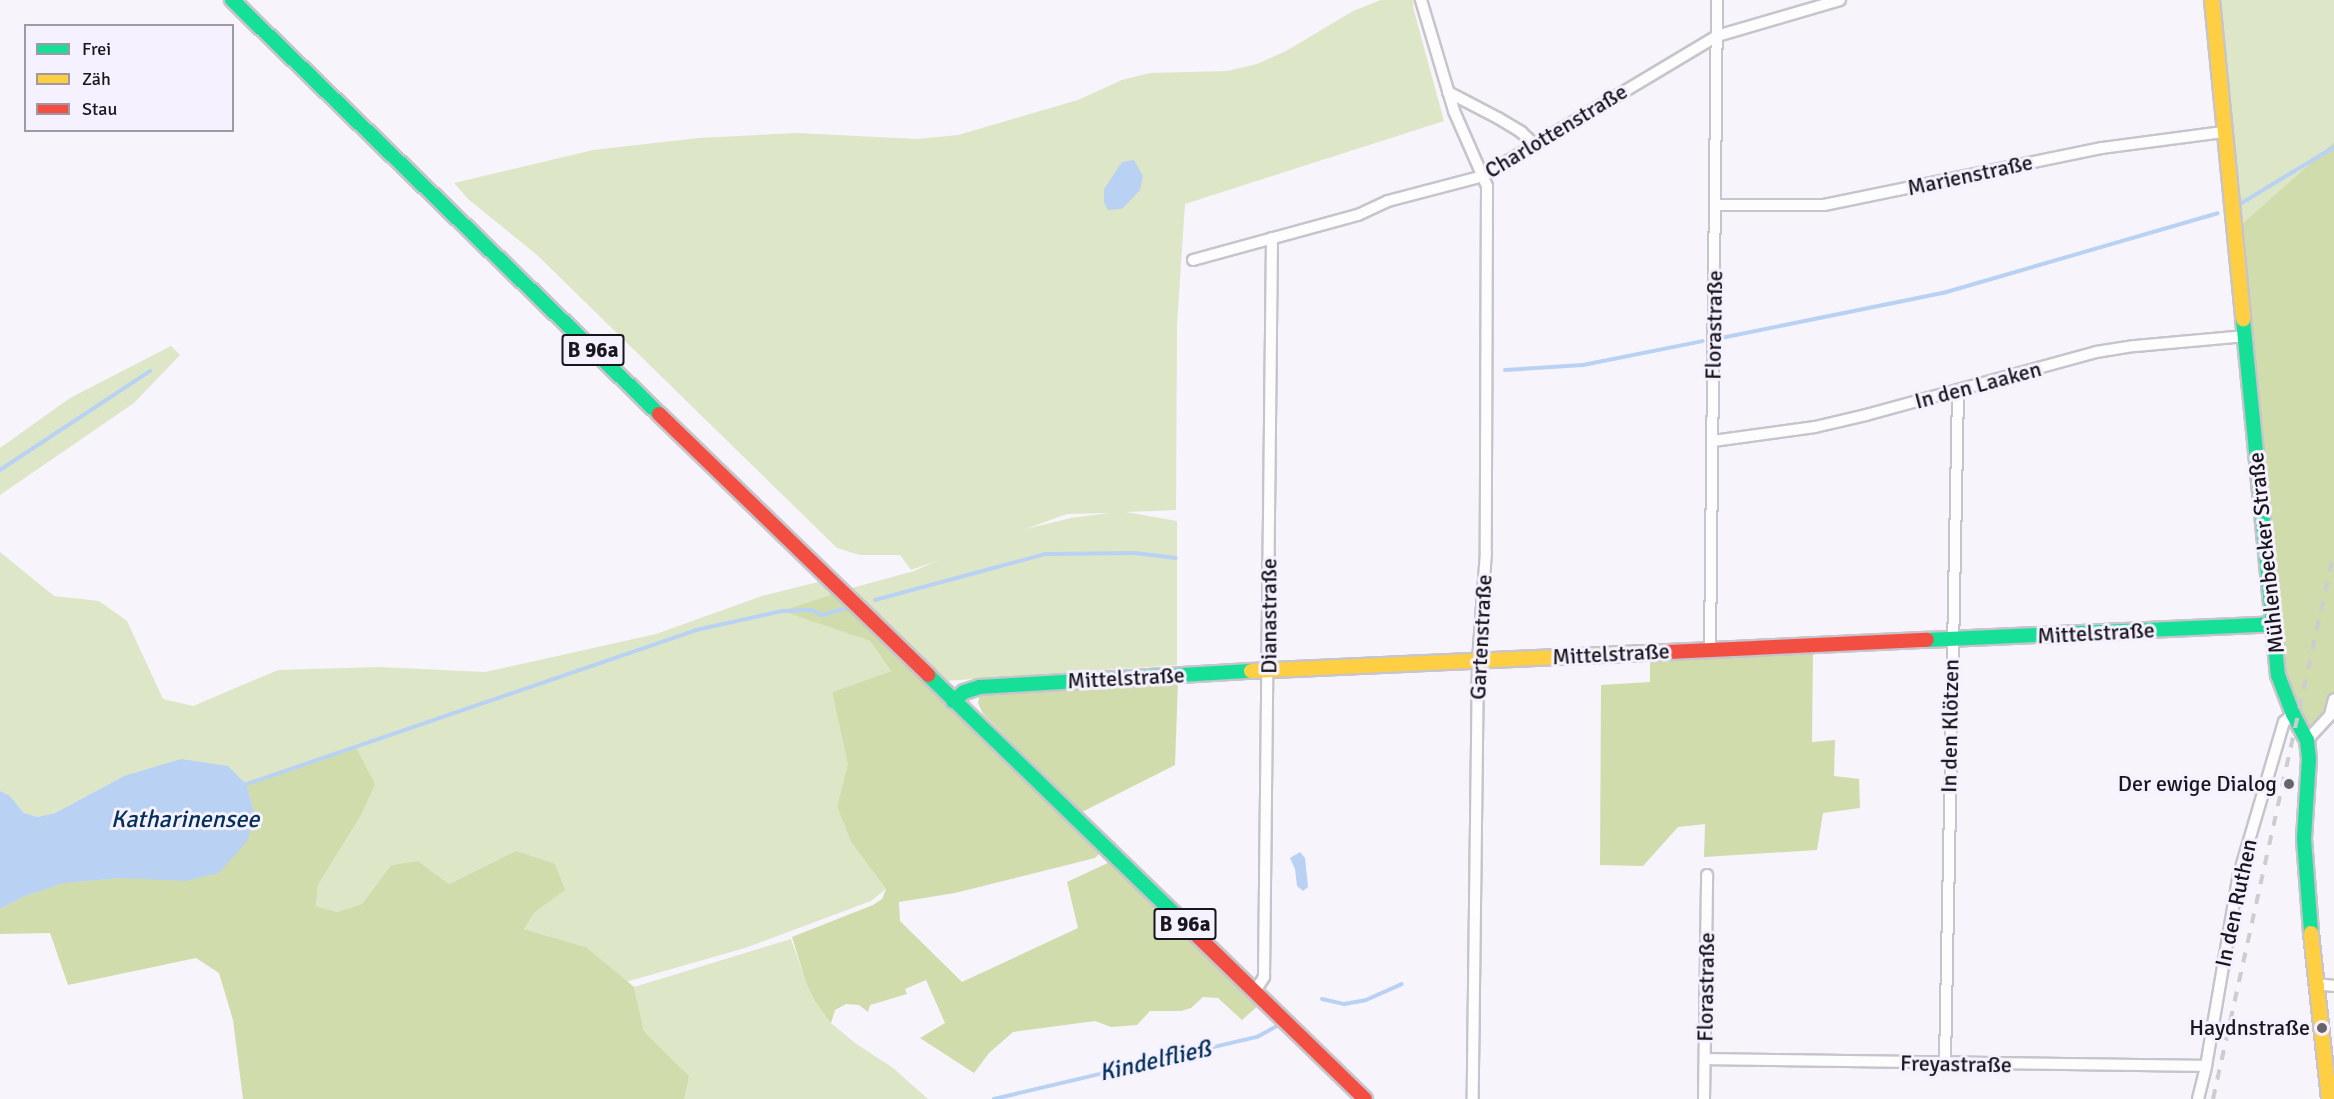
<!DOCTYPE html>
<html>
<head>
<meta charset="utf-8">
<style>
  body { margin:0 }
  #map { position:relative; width:2334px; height:1099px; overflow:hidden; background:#f7f4fb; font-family:Signika,sans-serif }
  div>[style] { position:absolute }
  .green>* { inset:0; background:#dee6c8 }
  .forest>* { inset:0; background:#d0dcab }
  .water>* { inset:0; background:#b9d2f3 }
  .stream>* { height:4px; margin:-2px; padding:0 2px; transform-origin:2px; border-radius:2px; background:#b9d2f3 }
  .roads { filter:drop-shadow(2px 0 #c7c4cb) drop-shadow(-2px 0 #c7c4cb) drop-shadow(0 2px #c7c4cb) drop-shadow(0 -2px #c7c4cb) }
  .street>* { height:10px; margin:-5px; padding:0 5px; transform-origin:5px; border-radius:5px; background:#fefdfe }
  .fast>* { height:14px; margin:-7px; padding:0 7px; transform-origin:7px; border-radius:7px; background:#16e098 }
  .slow>* { height:14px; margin:-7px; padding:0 7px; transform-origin:7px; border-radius:7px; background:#ffcf43 }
  .jam>* { height:14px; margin:-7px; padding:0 7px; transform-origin:7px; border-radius:7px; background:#f24e42 }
  .rail>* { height:4px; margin-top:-2px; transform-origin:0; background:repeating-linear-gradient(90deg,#cdcccf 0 10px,transparent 0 20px) }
  .dots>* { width:16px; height:16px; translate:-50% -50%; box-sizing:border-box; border:3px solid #f6f1fe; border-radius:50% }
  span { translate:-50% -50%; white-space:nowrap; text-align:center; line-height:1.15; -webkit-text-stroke:6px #f6f1fe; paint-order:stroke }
  .shield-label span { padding:2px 4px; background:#f6f1fe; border:2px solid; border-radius:4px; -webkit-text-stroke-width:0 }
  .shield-label { font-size:21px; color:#19161d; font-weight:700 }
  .street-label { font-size:22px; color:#19161d }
  .poi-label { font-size:22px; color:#19161d }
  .right { translate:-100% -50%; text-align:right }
  .water-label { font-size:24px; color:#002f5c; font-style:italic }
  .legend { position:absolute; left:24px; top:24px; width:210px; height:108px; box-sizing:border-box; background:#f6f1fe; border:2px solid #9e99a4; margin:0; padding:8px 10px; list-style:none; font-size:18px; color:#19161d }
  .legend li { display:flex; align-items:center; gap:12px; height:30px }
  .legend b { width:30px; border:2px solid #9e99a4 }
</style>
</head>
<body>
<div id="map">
  <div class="green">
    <i style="clip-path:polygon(evenodd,1381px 0,1414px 0,1413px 7px,1444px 121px,1185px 204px,1177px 325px,1176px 510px,1126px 512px,1177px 521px,1177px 665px,944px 681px,852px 588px,914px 571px,939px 560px,911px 570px,900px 555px,860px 555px,837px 548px,537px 255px,468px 199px,454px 183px,593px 150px,699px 138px,797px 133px,917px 139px,958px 135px,1078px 100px,1122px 80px,1150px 73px,1227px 71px,1257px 64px,1286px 51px,1353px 11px,1381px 0,1110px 513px,1071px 518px,1026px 529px,1067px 514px,1110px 513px)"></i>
    <i style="clip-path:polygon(2214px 0,2334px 0,2334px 142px,2234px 231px)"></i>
    <i style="clip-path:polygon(171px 346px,180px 355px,134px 403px,0 495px,0 448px,70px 398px)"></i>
    <i style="clip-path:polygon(0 552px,54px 596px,99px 601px,127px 621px,163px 699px,193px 706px,278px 670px,379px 667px,485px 672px,656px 634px,762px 596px,822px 581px,839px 592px,783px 611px,870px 641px,891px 671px,832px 692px,849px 764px,837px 807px,851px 842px,886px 889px,871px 901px,745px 948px,626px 982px,586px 947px,524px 929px,535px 912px,516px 851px,449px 884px,418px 861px,391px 865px,362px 904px,337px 912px,316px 906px,318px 885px,360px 817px,0 934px,0 909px,25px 896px,124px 776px,55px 813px,38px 817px,24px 813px,9px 795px,0 791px)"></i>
    <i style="clip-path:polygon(791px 939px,806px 981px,831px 1023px,855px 1043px,893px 1068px,928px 1099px,615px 1099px,682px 1069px,644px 1031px,634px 987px)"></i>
  </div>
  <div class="forest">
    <i style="clip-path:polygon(2334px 142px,2334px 699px,2312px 736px,2291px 732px,2294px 705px,2284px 661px,2280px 607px,2268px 582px,2234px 231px)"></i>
    <i style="clip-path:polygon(839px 592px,1101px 852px,1095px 858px,955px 893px,899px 902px,900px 921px,962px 982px,1078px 928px,1067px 882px,1112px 861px,1261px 1003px,1242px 1020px,1218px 998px,1203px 997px,1191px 1008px,1181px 1011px,1150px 1011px,1137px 1025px,1111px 1027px,1095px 1021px,1013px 1032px,989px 1053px,974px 1073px,920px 1038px,945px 1023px,926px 980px,905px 989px,907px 994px,870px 1005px,868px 1012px,859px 1005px,846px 1004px,835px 1010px,831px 1023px,815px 1001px,806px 982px,792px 937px,873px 905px,882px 899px,886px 889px,851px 842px,837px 807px,848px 764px,832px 692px,891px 671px,870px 641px,782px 611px)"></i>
    <i style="clip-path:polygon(1813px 651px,1812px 742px,1835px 740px,1834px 776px,1859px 779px,1860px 808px,1823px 813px,1817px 850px,1704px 857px,1705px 824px,1678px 827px,1643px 866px,1600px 865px,1601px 685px,1650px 682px,1650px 661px)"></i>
    <i style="clip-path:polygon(1178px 682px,1175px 765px,1082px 812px,983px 714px,978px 703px,981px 691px)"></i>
    <i style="clip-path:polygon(356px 748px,375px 784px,360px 817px,318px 885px,316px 906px,337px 912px,362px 904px,391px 865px,418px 861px,449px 884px,516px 851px,555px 864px,565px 890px,535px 912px,524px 929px,586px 947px,634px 987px,644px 1031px,689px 1076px,684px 1099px,243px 1099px,233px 1020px,219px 973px,196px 958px,68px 985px,50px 933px,0 934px,0 909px,25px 896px,64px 883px,122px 878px,254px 812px,246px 784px)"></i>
  </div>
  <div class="water">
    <i style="clip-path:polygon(1134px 160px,1143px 176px,1140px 190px,1122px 209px,1108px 210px,1104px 202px,1104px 189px,1122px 162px)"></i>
    <i style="clip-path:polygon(181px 759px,228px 766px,246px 784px,254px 812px,248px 840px,219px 873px,186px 881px,122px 878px,64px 883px,25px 896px,0 909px,0 791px,9px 795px,24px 813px,38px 817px,55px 813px,124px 776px)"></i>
    <i style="clip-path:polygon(1300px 852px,1305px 858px,1308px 887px,1303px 891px,1297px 886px,1295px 869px,1290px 858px)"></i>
  </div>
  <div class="stream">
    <i style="left:2240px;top:204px;width:110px;rotate:-31.2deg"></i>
    <i style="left:1721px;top:338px;width:227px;rotate:-11.5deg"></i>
    <i style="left:1943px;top:293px;width:286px;rotate:-16.2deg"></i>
    <i style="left:1505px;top:370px;width:78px;rotate:-3.7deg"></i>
    <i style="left:1583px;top:365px;width:122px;rotate:-11.3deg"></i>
    <i style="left:0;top:470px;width:180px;rotate:-33.4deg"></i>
    <i style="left:875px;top:600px;width:176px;rotate:-15.1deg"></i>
    <i style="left:1045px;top:554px;width:90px;rotate:-0.6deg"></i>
    <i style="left:1135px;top:553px;width:41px;rotate:7deg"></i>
    <i style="left:244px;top:785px;width:478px;rotate:-18.9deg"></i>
    <i style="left:696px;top:630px;width:88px;rotate:-12.5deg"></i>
    <i style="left:782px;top:611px;width:30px;rotate:-2deg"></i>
    <i style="left:812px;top:610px;width:11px;rotate:27deg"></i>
    <i style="left:822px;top:615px;width:25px;rotate:-16deg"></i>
    <i style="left:1322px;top:999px;width:23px;rotate:13deg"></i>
    <i style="left:1344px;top:1004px;width:22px;rotate:-10deg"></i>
    <i style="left:1366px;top:1000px;width:39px;rotate:-24deg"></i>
    <i style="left:994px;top:1099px;width:270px;rotate:-13.3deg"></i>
    <i style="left:1257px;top:1037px;width:25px;rotate:-29deg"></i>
  </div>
  <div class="roads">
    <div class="street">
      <i style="left:1421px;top:0;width:116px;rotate:73.4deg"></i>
      <i style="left:1454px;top:111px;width:82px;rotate:66.3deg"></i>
      <i style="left:1487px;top:186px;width:366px;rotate:90.2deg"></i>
      <i style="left:1486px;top:552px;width:108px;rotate:94.2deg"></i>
      <i style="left:1478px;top:660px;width:439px;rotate:90.7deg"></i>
      <i style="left:1448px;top:92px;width:56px;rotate:27.5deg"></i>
      <i style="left:1498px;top:118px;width:27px;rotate:31deg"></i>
      <i style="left:1521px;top:132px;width:19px;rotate:43deg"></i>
      <i style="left:1715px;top:205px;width:109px"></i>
      <i style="left:1824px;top:205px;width:284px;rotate:-11.6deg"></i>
      <i style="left:2102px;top:148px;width:123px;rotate:-7.5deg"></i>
      <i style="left:1193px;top:260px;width:171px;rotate:-15.3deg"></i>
      <i style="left:1358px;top:215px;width:33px;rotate:-25deg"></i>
      <i style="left:1388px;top:201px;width:98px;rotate:-14.7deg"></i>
      <i style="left:1483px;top:176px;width:273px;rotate:-30.9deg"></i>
      <i style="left:1717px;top:36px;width:128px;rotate:-16.3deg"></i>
      <i style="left:1713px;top:441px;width:103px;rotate:-7.8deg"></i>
      <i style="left:1815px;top:427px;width:52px;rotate:-13.2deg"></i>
      <i style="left:1866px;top:415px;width:238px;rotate:-15.3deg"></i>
      <i style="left:2096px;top:352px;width:39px;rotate:-9deg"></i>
      <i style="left:2135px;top:346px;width:109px;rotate:-5.2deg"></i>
      <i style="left:1710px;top:650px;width:650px;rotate:-89.38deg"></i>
      <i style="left:2307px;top:740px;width:34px;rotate:-47deg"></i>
      <i style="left:2330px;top:715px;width:16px;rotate:-76deg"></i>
      <i style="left:2317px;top:984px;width:17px;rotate:7deg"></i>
      <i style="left:1255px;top:991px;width:17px;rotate:-57deg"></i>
      <i style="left:1264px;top:977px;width:739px;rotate:-89.38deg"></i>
      <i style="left:1705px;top:1059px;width:501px;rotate:0.8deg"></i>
      <i style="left:1945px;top:1063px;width:673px;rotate:-88.89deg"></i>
      <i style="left:1704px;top:1099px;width:224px;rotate:-89.2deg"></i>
      <i style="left:2198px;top:1099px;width:34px;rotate:-76deg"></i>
      <i style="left:2206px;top:1066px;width:191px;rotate:-80.3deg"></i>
      <i style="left:2238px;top:878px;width:163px;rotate:-73.6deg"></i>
      <i style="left:2284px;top:722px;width:12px;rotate:-42deg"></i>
    </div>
    <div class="fast">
      <i style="left:232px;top:0;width:595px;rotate:44.11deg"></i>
      <i style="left:2243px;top:319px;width:358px;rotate:84.4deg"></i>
      <i style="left:2278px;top:675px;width:42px;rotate:69deg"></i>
      <i style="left:2293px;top:714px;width:30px;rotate:62deg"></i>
      <i style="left:2307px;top:740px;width:19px;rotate:84deg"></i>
      <i style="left:2309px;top:759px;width:80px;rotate:93.6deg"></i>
      <i style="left:2304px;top:839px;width:94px;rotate:85.7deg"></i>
      <i style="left:1927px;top:640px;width:346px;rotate:-2.6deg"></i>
      <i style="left:928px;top:675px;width:354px;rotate:44.1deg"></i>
      <i style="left:953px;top:701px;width:14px;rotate:-39deg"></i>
      <i style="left:964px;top:692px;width:16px;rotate:-18deg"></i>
      <i style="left:979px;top:687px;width:272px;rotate:-3.4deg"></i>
    </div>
    <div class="slow">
      <i style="left:2212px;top:0;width:321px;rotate:84.4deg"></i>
      <i style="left:1251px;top:671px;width:417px;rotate:-2.6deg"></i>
      <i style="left:2311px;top:933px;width:167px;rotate:83.8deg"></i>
    </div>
    <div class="jam">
      <i style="left:659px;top:414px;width:375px;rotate:44.1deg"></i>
      <i style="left:1668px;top:652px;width:259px;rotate:-2.7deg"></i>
      <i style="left:1182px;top:921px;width:255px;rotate:44.2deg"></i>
    </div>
  </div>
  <div class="rail">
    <i style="left:2213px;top:1099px;width:560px;rotate:-77.53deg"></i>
  </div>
  <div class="dots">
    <i style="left:2289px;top:784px;background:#67646b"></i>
    <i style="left:2322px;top:1028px;background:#67646b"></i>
  </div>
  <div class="shield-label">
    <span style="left:593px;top:350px">B 96a</span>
    <span style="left:1185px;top:924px">B 96a</span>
  </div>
  <div class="street-label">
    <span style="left:1556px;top:131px;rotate:-31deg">Charlottenstraße</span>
    <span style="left:1970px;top:175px;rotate:-12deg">Marienstraße</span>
    <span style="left:1714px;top:325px;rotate:-89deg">Florastraße</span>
    <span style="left:1978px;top:385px;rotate:-15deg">In den Laaken</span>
    <span style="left:2266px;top:553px;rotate:-96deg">Mühlenbecker Straße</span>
    <span style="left:1269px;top:616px;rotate:-90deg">Dianastraße</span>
    <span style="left:2096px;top:633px;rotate:-3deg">Mittelstraße</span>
    <span style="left:1481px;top:637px;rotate:-87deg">Gartenstraße</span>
    <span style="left:1611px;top:654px;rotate:-3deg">Mittelstraße</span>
    <span style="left:1126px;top:678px;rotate:-3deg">Mittelstraße</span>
    <span style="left:1950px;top:726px;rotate:-89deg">In den Klötzen</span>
    <span style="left:2236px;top:903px;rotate:-78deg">In den Ruthen</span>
    <span style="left:1706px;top:987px;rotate:-89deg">Florastraße</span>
    <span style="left:1956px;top:1064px;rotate:1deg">Freyastraße</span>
  </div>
  <div class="poi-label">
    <span class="right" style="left:2277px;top:784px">Der ewige Dialog</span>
    <span class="right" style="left:2310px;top:1028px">Haydnstraße</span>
  </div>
  <div class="water-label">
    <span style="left:185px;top:820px">Katharinensee</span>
    <span style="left:1155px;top:1061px;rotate:-13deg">Kindelfließ</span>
  </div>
  <ul class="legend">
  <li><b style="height:8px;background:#16e098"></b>Frei</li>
  <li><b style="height:8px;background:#ffcf43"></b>Zäh</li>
  <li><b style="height:8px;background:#f24e42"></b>Stau</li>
  </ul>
</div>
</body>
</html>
